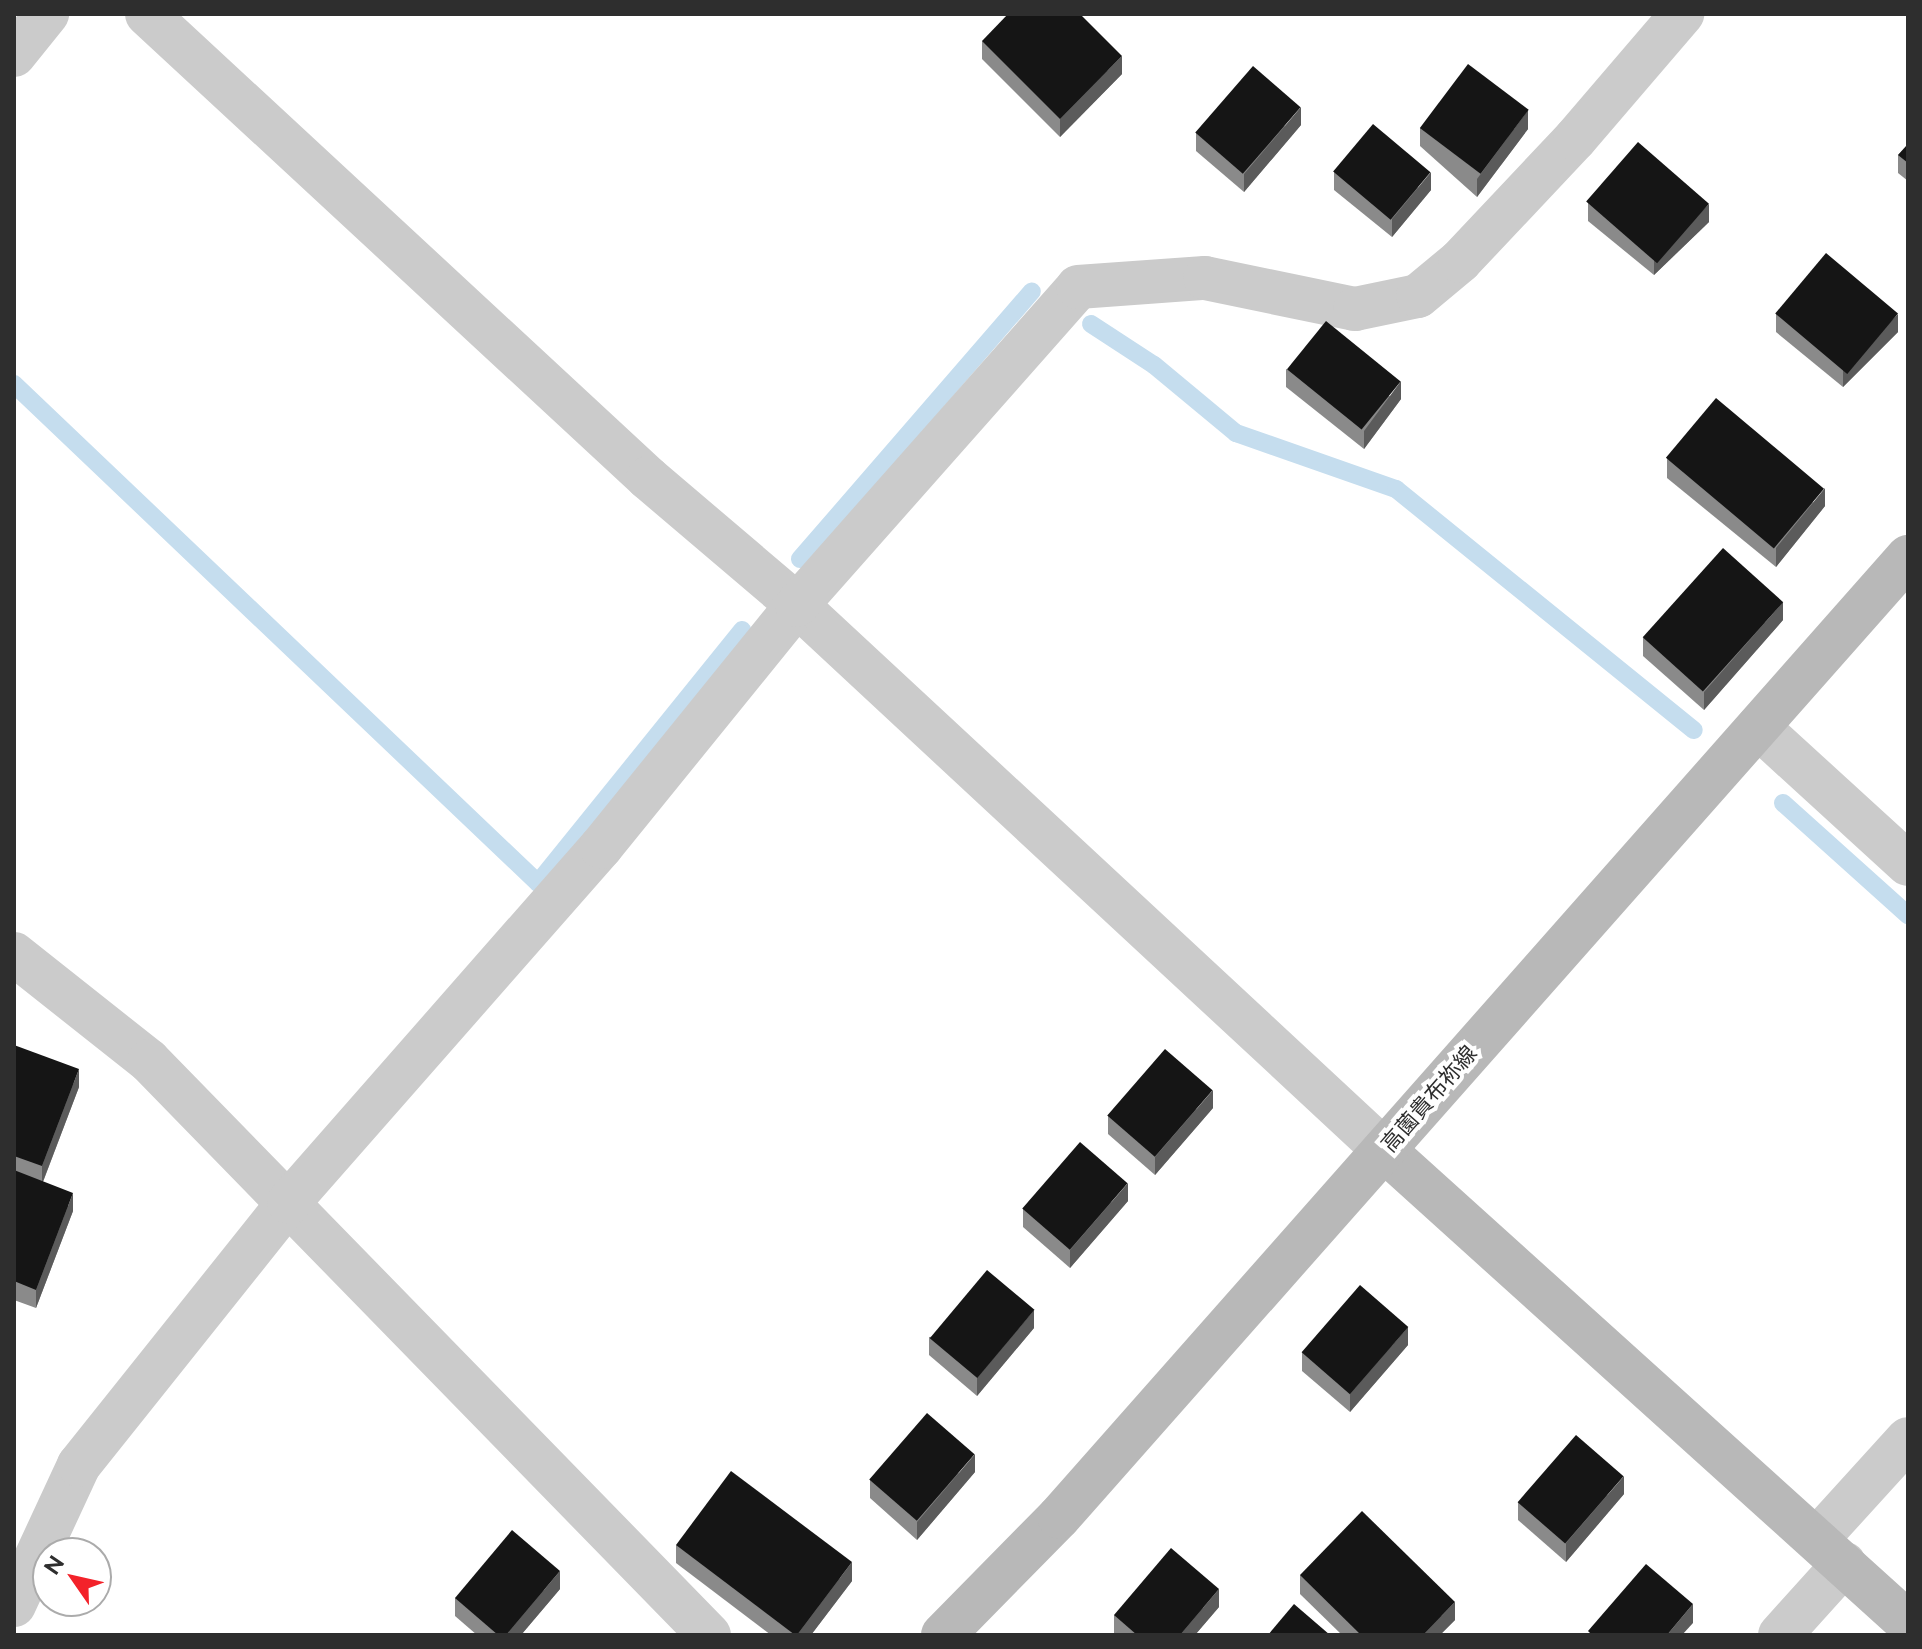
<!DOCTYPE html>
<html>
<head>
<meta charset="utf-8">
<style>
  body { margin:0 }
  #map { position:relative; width:1922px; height:1649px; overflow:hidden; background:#fff; font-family:Raleway,"Noto Sans JP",sans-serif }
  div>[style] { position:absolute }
  .stream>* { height:18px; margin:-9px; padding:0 9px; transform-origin:9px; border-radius:9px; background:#c5ddee }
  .street>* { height:44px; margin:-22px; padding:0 22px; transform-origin:22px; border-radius:22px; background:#cbcbcb }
  .secondary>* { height:44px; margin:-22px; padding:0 22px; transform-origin:22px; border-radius:22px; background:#b8b8b8 }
  .wall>* { inset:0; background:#8a8a8a }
  .shaded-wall>* { inset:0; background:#5b5b5b }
  .building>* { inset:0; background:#151515; transform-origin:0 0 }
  span { translate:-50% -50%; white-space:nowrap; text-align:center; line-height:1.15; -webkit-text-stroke:8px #fff; paint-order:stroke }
  .street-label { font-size:22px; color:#2e2e2e }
  .frame { position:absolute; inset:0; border:16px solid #2e2e2e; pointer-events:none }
  .north { position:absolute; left:32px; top:1537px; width:80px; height:80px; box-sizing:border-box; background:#fff; border:2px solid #ababab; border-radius:50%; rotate:304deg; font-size:22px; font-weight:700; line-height:32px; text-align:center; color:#2e2e2e }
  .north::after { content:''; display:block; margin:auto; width:28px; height:36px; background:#f3222a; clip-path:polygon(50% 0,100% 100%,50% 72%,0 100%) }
</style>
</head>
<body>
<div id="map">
  <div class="stream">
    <i style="left:1091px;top:324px;width:75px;rotate:33.1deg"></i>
    <i style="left:1154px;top:365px;width:107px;rotate:39.7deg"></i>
    <i style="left:1236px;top:433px;width:170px;rotate:19.3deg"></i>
    <i style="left:1396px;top:489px;width:383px;rotate:39deg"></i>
    <i style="left:14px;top:384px;width:724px;rotate:43.6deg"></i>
    <i style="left:538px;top:883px;width:325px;rotate:-51.1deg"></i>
    <i style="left:800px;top:559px;width:354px;rotate:-49.1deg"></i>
    <i style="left:1783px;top:803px;width:168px;rotate:41.9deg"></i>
  </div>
  <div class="street">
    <i style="left:147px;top:14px;width:683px;rotate:42.8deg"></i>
    <i style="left:648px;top:478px;width:196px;rotate:40.4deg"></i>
    <i style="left:797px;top:605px;width:801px;rotate:42.88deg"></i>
    <i style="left:14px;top:55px;width:53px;rotate:-51.2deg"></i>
    <i style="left:1758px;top:727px;width:203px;rotate:42.4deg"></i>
    <i style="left:14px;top:954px;width:172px;rotate:38.4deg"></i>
    <i style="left:149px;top:1061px;width:802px;rotate:45.71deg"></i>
    <i style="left:1817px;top:1539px;width:135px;rotate:-47.7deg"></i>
    <i style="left:14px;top:1605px;width:154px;rotate:-65.1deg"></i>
    <i style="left:79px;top:1465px;width:337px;rotate:-51.4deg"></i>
    <i style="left:289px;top:1202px;width:473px;rotate:-48.7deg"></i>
    <i style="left:601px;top:847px;width:311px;rotate:-51deg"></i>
    <i style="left:797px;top:605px;width:424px;rotate:-48.5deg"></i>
    <i style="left:1078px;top:287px;width:127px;rotate:-4.1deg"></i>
    <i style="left:1205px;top:278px;width:153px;rotate:11.7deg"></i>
    <i style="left:1355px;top:309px;width:64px;rotate:-11.7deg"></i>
    <i style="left:1418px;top:296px;width:55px;rotate:-39.8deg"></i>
    <i style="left:1460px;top:261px;width:168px;rotate:-46.7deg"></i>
    <i style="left:1575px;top:139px;width:165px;rotate:-49.4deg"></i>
    <i style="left:1780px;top:1635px;width:96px;rotate:-48deg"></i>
  </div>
  <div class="secondary">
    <i style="left:1384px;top:1150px;width:706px;rotate:42.07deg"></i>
    <i style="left:943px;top:1635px;width:165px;rotate:-45.5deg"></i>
    <i style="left:1059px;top:1517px;width:1282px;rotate:-48.51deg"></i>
  </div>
  <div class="wall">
    <i style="clip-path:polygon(982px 41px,1122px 74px,1060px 137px,982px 59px)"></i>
    <i style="clip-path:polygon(1301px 125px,1244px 192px,1196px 151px,1196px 133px)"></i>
    <i style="clip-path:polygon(1420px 128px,1528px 129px,1477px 197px,1420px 146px)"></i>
    <i style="clip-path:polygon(1908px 144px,1908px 181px,1898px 173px,1898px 155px)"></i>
    <i style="clip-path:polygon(1334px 172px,1431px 190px,1392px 237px,1334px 190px)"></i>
    <i style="clip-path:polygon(1588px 203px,1709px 222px,1654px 275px,1588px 221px)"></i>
    <i style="clip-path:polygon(1776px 314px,1898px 332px,1843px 387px,1776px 332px)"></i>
    <i style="clip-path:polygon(1286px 369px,1401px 399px,1364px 449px,1286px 387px)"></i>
    <i style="clip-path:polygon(1667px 459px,1825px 506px,1776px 567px,1667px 478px)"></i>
    <i style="clip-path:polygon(1783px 620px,1704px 710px,1643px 656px,1643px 638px)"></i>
    <i style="clip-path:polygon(14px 1045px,79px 1087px,43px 1182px,73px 1211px,36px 1308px,14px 1300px)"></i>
    <i style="clip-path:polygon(1213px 1108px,1155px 1175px,1108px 1134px,1108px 1116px)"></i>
    <i style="clip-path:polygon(1128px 1201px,1070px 1268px,1023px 1227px,1023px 1209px)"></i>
    <i style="clip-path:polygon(1034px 1328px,977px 1396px,929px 1355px,929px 1337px)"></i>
    <i style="clip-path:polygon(1408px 1345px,1350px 1412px,1302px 1371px,1302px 1352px)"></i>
    <i style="clip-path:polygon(975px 1472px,917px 1540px,870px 1498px,870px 1480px)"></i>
    <i style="clip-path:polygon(1624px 1494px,1566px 1562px,1518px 1520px,1518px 1502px)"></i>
    <i style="clip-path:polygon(676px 1545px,852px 1581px,811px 1635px,771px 1635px,676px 1563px)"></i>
    <i style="clip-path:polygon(1300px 1575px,1455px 1620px,1440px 1635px,1342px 1635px,1300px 1594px)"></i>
    <i style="clip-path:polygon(560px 1589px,521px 1635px,477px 1635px,455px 1616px,455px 1598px)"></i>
    <i style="clip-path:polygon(1219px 1607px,1195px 1635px,1116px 1635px,1114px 1634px,1114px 1615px)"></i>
  </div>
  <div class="shaded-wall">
    <i style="clip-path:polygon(1122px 56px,1122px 74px,1060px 137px,1060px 119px)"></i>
    <i style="clip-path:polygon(1301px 107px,1301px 125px,1244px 192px,1244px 174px)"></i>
    <i style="clip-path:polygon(1528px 110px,1528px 129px,1477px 197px,1477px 179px)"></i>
    <i style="clip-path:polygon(1431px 172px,1431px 190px,1392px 237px,1392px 219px)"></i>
    <i style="clip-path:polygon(1709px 204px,1709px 222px,1654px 275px,1654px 257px)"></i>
    <i style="clip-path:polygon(1898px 314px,1898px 332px,1843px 387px,1843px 369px)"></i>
    <i style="clip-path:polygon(1401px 381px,1401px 399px,1364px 449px,1364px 431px)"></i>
    <i style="clip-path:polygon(1825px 488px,1825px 506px,1776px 567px,1776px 548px)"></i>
    <i style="clip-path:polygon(1783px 602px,1783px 620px,1704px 710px,1704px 692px)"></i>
    <i style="clip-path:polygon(79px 1069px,79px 1087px,42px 1184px,42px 1166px)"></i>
    <i style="clip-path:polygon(1213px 1090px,1213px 1108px,1155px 1175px,1155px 1157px)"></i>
    <i style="clip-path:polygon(1128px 1183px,1128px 1201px,1070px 1268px,1070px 1250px)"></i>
    <i style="clip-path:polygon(73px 1193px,73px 1211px,36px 1308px,36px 1290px)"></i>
    <i style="clip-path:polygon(1034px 1310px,1034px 1328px,977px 1396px,977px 1378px)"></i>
    <i style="clip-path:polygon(1408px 1327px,1408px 1345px,1350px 1412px,1350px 1394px)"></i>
    <i style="clip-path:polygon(975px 1454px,975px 1472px,917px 1540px,917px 1522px)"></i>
    <i style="clip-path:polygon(1624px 1476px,1624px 1494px,1566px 1562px,1566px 1543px)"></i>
    <i style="clip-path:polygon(852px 1562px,852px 1581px,811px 1635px,797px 1635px)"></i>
    <i style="clip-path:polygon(560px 1571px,560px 1589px,521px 1635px,506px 1635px)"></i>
    <i style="clip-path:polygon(1219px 1589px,1219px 1607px,1195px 1635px,1180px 1635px)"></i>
    <i style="clip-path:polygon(1455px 1602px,1455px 1620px,1440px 1635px,1423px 1635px)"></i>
    <i style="clip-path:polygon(1693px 1604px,1693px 1623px,1682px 1635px,1667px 1635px)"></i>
  </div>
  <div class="building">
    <i style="clip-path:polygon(1008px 14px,1080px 14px,1122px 56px,1060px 119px,982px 41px)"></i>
    <i style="left:1468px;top:64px;width:76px;height:80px;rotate:37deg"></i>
    <i style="left:1253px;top:66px;width:63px;height:88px;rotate:41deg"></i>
    <i style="left:1373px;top:124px;width:75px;height:62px;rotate:40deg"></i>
    <i style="left:1638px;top:142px;width:94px;height:79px;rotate:41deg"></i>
    <i style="clip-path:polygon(1908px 144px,1908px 163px,1898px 155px)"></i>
    <i style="left:1826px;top:253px;width:94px;height:79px;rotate:40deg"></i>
    <i style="left:1326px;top:321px;width:96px;height:62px;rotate:39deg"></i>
    <i style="left:1716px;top:398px;width:141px;height:78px;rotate:40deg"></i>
    <i style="left:1723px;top:548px;width:81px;height:120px;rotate:42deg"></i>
    <i style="clip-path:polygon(14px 1045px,79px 1069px,42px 1166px,14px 1156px)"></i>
    <i style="left:1165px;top:1049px;width:63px;height:88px;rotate:41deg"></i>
    <i style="left:1080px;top:1142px;width:63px;height:88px;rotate:41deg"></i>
    <i style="clip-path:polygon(14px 1170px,73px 1193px,36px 1290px,14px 1281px)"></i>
    <i style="left:987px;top:1270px;width:62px;height:89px;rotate:40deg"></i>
    <i style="left:1360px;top:1285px;width:64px;height:89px;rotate:41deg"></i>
    <i style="left:927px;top:1413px;width:63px;height:88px;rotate:41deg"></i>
    <i style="left:1576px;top:1435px;width:63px;height:89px;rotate:41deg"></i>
    <i style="clip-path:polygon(731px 1471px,852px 1562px,797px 1635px,795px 1635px,676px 1545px)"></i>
    <i style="clip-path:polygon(1362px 1511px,1455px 1602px,1423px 1635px,1361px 1635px,1300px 1575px)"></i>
    <i style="clip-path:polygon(512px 1530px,560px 1571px,506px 1635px,498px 1635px,455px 1598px)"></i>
    <i style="clip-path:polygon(1171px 1548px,1219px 1589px,1180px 1635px,1137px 1635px,1114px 1615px)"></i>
    <i style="clip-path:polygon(1646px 1564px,1693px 1604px,1667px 1635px,1592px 1635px,1588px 1631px)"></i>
    <i style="clip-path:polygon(1294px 1604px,1330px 1635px,1268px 1635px)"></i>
  </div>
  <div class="street-label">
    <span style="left:1429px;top:1099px;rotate:-49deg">高薗貴布祢線</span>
  </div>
  <div class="frame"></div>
  <div class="north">N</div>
</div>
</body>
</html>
